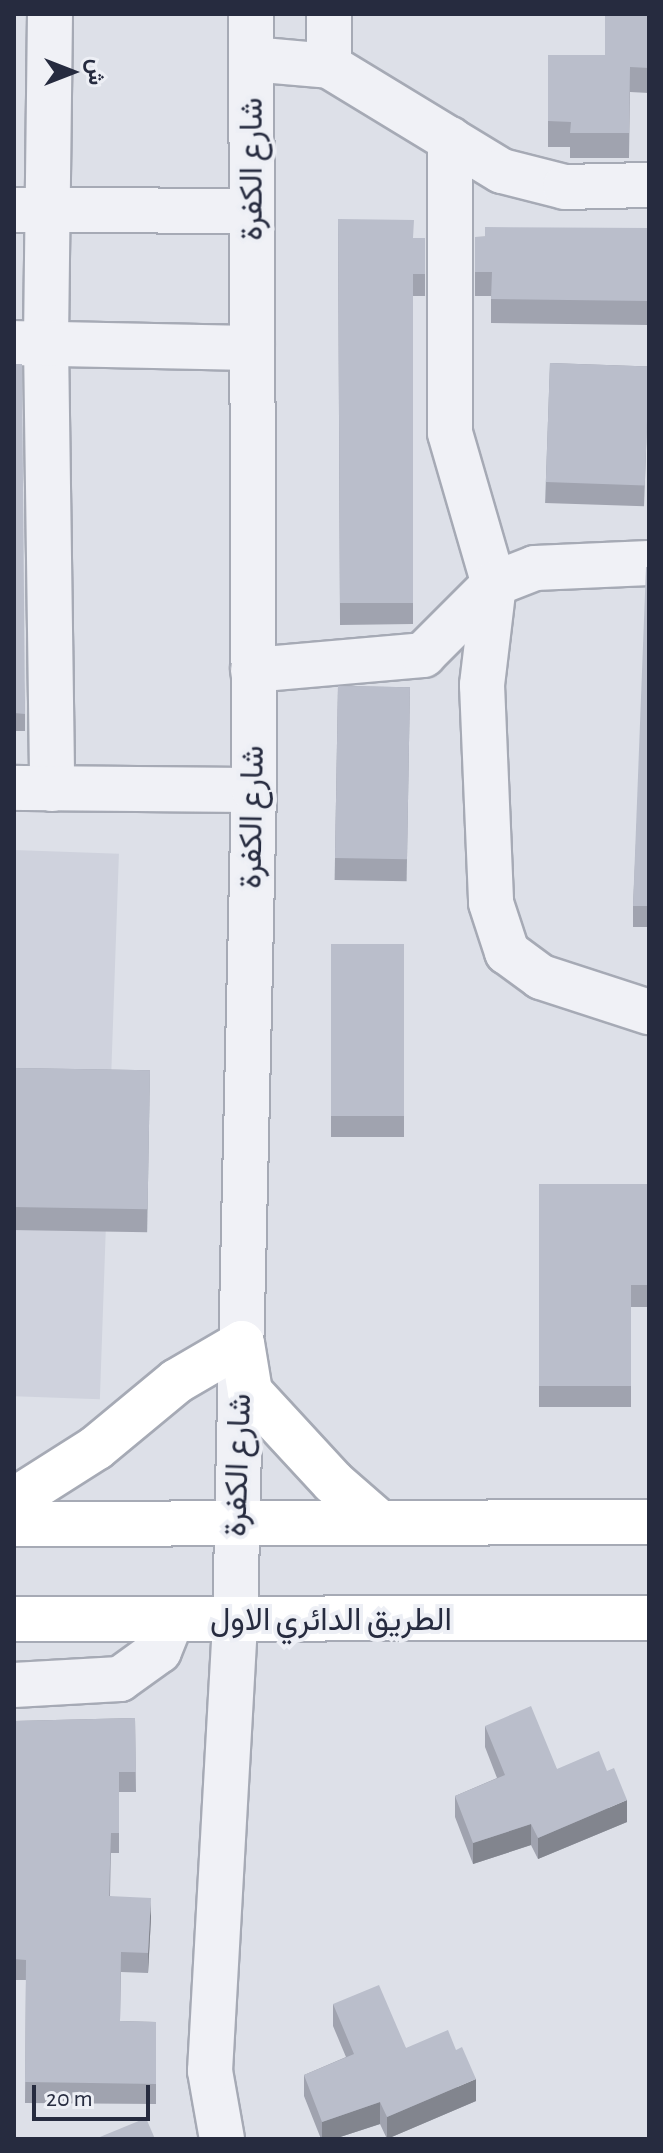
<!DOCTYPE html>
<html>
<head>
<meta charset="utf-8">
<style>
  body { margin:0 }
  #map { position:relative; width:663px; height:2153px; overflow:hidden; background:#dde0e8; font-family:"Alegreya Sans",Vazirmatn,sans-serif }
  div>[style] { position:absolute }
  .built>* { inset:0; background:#cfd2dd; transform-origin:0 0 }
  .roads { filter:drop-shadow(2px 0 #a6aab5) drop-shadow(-2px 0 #a6aab5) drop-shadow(0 2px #a6aab5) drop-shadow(0 -2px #a6aab5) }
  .minor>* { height:44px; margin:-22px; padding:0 22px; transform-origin:22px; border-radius:22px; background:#f0f1f6 }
  .tertiary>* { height:44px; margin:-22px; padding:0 22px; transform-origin:22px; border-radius:22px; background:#f0f1f6 }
  .primary>* { height:44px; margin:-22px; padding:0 22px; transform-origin:22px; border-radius:22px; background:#fff }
  .wall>* { inset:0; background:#a0a3af; transform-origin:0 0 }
  .shaded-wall>* { inset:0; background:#82858e }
  .building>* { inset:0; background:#babecb; transform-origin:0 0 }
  span { translate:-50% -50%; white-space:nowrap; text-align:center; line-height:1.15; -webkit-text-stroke:8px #edeff5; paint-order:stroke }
  .street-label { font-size:32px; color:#262b3f }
  .frame { position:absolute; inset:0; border:16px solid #262b3f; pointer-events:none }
  .north { position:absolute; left:32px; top:32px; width:80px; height:80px; -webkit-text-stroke:6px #edeff5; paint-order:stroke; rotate:90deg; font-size:22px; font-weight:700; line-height:32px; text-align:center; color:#262b3f }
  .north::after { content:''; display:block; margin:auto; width:28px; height:36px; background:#262b3f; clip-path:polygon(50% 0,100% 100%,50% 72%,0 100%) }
  .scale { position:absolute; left:32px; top:2085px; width:118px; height:36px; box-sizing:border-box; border:4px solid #262b3f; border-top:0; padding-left:10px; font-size:24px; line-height:28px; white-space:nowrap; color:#262b3f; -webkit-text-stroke:6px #edeff5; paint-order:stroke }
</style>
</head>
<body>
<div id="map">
  <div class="built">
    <i style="left:14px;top:850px;width:105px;height:546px;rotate:2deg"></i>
  </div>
  <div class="roads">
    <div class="minor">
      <i style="left:50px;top:14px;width:329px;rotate:90.7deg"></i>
      <i style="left:46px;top:343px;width:446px;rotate:89.2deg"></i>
      <i style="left:329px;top:14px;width:52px;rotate:90deg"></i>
      <i style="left:329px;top:66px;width:202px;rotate:31.3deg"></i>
      <i style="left:502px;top:171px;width:65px;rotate:14.3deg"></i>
      <i style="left:565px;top:187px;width:84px;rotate:-1.4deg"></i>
      <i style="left:251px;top:59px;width:78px;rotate:5.1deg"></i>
      <i style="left:450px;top:139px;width:294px;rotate:90deg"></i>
      <i style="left:450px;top:433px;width:157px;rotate:73.8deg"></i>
      <i style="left:494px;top:584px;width:102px;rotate:96.8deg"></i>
      <i style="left:482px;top:685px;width:218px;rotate:87.6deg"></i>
      <i style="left:491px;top:903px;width:52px;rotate:71.9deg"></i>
      <i style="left:507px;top:952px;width:42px;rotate:36.3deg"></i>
      <i style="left:541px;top:977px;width:114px;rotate:18deg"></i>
      <i style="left:14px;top:210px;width:238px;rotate:0.2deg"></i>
      <i style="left:14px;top:343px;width:238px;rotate:1.2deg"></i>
      <i style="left:253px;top:670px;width:171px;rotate:-5deg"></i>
      <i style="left:423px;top:655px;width:100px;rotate:-45deg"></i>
      <i style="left:494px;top:584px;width:44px;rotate:-21.3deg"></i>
      <i style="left:535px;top:568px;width:114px;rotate:-2.5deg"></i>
      <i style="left:14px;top:788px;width:240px;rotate:0.5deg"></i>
      <i style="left:14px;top:1685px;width:106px;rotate:-3.2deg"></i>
      <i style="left:120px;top:1679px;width:48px;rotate:-35.7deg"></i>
      <i style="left:159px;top:1651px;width:31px;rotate:-68deg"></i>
    </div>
    <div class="tertiary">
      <i style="left:222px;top:2139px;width:69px;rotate:-100deg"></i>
      <i style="left:210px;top:2071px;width:452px;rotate:-86.8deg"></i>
      <i style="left:235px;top:1620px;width:830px;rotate:-88.69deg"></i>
      <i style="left:254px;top:790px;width:776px;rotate:-90.22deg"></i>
    </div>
    <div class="primary">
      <i style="left:14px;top:1500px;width:97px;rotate:-32.4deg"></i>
      <i style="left:96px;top:1448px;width:105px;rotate:-39.6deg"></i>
      <i style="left:177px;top:1381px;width:75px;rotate:-30.3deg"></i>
      <i style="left:242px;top:1343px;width:50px;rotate:80.7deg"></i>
      <i style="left:250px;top:1392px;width:122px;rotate:47.3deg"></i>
      <i style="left:333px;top:1482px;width:62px;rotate:41.1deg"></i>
      <i style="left:14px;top:1524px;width:635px;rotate:-0.18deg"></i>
      <i style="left:14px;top:1619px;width:635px;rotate:-0.09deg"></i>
    </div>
  </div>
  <div class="wall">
    <i style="clip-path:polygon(649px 14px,649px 93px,630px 92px,629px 158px,570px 158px,570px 147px,548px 147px,548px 55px,605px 55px)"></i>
    <i style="clip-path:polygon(338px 219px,413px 238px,425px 238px,425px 296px,413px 296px,413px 624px,340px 625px)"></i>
    <i style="clip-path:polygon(649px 228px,649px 325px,491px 323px,491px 296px,475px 296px,475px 237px)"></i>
    <i style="left:550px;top:363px;width:99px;height:140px;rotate:2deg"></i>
    <i style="clip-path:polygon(14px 364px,25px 714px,25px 731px,14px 731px)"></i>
    <i style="clip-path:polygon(649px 567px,649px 927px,633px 927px,633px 906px)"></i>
    <i style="left:338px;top:686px;width:72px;height:194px;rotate:1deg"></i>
    <i style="left:331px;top:944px;width:73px;height:193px"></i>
    <i style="left:14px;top:1068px;width:136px;height:162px;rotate:1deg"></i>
    <i style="clip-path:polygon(539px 1184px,648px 1184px,648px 1307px,631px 1307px,631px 1407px,539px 1407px)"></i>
    <i style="clip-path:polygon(135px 1718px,136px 1792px,119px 1792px,119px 1853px,111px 1853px,110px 1896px,151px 1918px,148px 1973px,121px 1972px,120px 2021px,156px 2022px,156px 2104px,25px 2103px,26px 1980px,14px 1980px,14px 1721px)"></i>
    <i style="clip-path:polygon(485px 1726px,557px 1769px,627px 1822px,538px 1859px,531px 1845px,473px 1864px,455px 1817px,455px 1796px,497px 1778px,485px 1747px)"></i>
    <i style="clip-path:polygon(333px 2004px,406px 2048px,476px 2101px,387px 2139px,380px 2124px,334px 2139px,321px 2139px,304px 2096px,304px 2075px,346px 2057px,333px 2026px)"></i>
  </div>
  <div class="shaded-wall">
    <i style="clip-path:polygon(627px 1800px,627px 1822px,538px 1859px,538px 1838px)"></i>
    <i style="clip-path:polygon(531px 1824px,531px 1845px,473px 1864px,473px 1843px)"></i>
    <i style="clip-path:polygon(151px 1898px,151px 1918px,148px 1973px,148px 1953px)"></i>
    <i style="clip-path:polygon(476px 2079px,476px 2101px,387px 2139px,387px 2117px)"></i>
    <i style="clip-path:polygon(380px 2102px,380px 2124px,334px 2139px,322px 2139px,322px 2122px)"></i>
  </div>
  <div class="building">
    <i style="clip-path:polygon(605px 14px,649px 14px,649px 68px,630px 67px,629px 133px,570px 133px,571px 122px,548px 121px,548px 55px,605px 55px)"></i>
    <i style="clip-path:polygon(338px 219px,414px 220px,413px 238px,425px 238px,425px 274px,413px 274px,413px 603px,340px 603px)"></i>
    <i style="clip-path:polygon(485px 227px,649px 228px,649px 301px,491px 299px,492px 272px,475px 272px,475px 237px,485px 237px)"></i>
    <i style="left:550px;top:363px;width:99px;height:119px;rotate:2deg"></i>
    <i style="clip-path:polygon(14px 364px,22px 364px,25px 714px,14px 713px)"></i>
    <i style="clip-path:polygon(646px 567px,649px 567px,649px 906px,633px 906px)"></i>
    <i style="left:338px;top:686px;width:72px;height:172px;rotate:1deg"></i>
    <i style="left:331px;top:944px;width:73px;height:172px"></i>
    <i style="left:14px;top:1068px;width:136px;height:139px;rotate:1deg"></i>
    <i style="clip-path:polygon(539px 1184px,648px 1184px,648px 1285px,631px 1285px,631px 1386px,539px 1386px)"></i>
    <i style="clip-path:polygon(531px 1706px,557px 1769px,599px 1751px,607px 1771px,614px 1768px,627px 1800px,538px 1838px,531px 1824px,473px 1843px,455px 1796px,505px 1775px,485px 1726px)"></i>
    <i style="clip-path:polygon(135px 1718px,136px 1772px,119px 1772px,119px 1833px,111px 1833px,109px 1896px,151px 1898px,148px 1953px,121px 1952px,120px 2021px,156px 2022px,156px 2084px,25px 2082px,26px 1960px,14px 1959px,14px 1872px,16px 1832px,14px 1832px,14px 1721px)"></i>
    <i style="clip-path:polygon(379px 1985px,406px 2048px,448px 2030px,456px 2050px,462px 2047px,476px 2079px,387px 2117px,380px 2102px,322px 2122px,304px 2075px,354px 2054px,333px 2004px)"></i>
    <i style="clip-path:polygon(146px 2118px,155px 2139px,95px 2139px)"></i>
  </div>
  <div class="street-label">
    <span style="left:252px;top:169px;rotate:-90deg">شارع الكفرة</span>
    <span style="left:252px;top:817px;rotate:-89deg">شارع الكفرة</span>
    <span style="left:238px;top:1465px;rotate:-88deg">شارع الكفرة</span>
    <span style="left:331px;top:1620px">الطريق الدائري الاول</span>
  </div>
  <div class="frame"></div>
  <div class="north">ش</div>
  <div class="scale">20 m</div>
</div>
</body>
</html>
